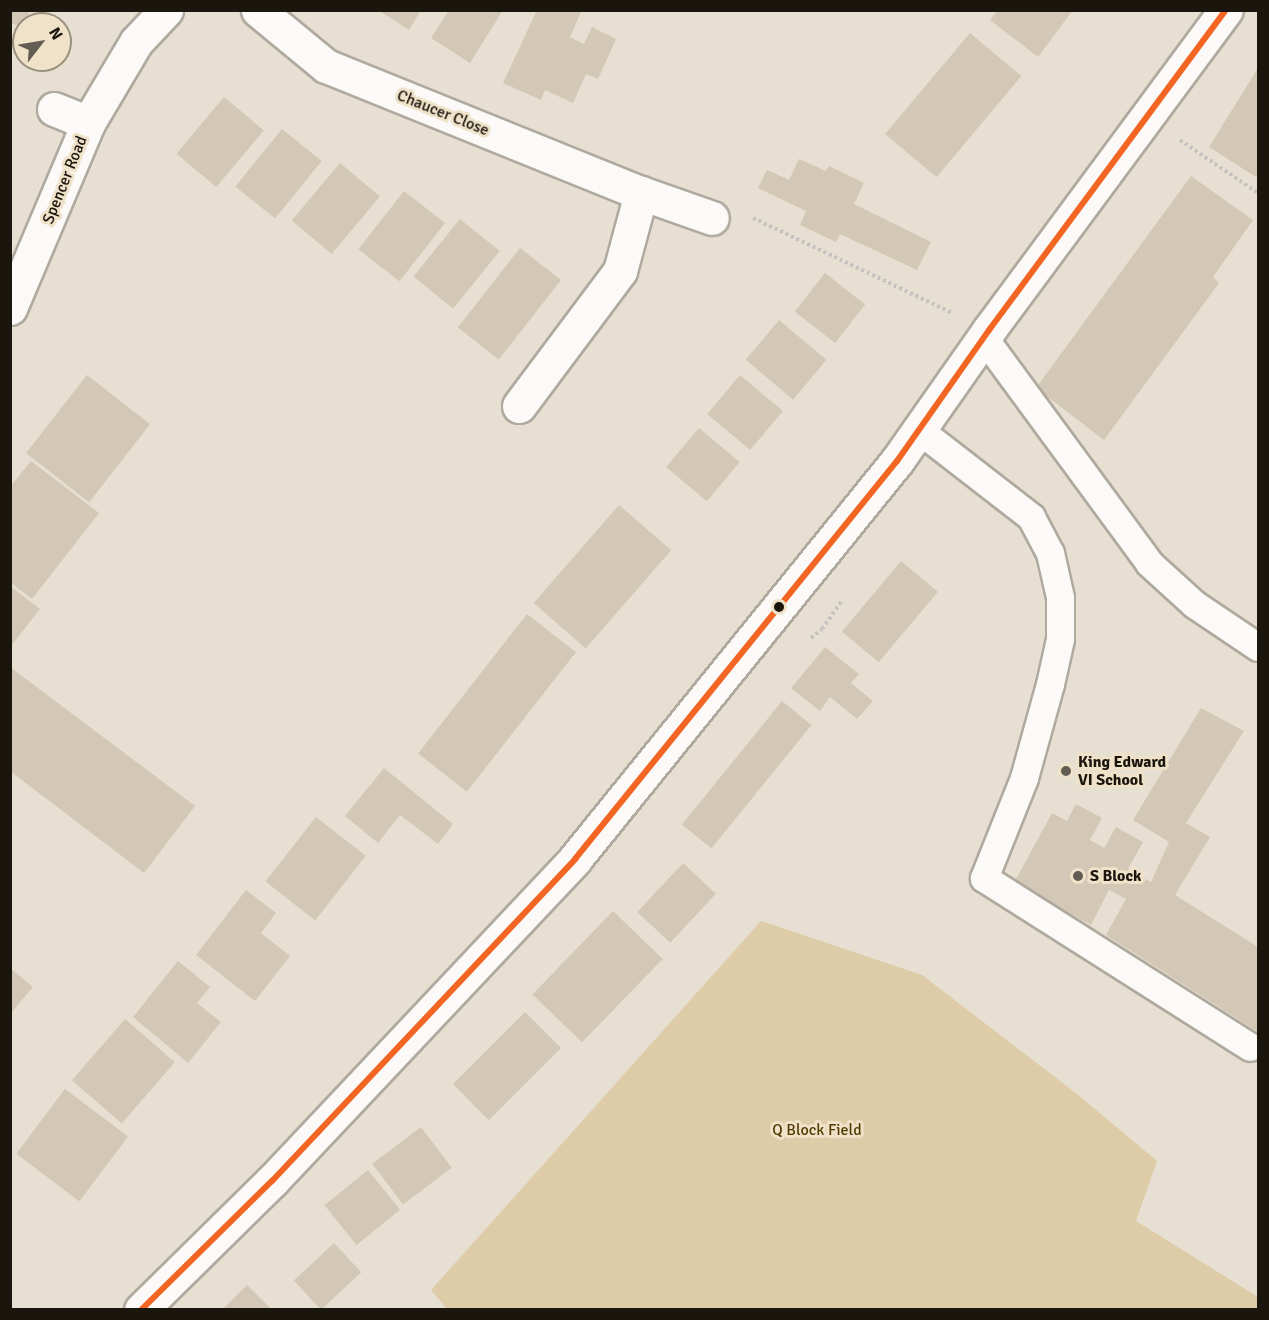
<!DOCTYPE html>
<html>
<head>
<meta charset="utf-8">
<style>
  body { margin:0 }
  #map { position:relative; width:1269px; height:1320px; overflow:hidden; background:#e7dfd1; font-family:Signika,sans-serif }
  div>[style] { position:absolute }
  .green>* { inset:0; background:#decba7 }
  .building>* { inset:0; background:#d3c8b5; transform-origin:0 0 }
  .path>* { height:4px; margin-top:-2px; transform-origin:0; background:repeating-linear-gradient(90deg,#c5c3bf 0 3px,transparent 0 6px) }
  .roads { filter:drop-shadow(2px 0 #afa99e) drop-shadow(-2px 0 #afa99e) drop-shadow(0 2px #afa99e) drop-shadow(0 -2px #afa99e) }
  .lane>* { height:27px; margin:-13.5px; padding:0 13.5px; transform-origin:13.5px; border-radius:13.5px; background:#fbfaf8 }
  .street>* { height:33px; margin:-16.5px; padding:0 16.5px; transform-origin:16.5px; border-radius:16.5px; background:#fbfaf8 }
  .secondary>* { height:33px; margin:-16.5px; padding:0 16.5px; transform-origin:16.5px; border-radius:16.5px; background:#fbfaf8 }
  .bus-1>* { height:6px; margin:-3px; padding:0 3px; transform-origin:3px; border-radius:3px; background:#f26522 }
  .dots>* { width:16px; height:16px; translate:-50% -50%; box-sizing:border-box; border:3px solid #efe2c9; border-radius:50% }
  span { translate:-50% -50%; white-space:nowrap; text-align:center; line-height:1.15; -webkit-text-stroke:6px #efe2c9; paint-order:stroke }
  .street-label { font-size:16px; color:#1a150d }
  .poi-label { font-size:16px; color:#1a150d; font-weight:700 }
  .left { translate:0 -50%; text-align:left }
  .park-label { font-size:16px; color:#523a00 }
  .frame { position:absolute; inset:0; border:12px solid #1a150d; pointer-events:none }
  .north { position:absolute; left:12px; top:12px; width:60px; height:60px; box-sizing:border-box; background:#efe2c9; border:2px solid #9a907e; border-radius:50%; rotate:59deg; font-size:16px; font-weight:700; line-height:24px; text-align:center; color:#1a150d }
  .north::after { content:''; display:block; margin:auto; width:21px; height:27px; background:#625c52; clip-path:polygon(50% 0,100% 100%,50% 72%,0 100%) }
</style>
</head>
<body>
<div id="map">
  <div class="green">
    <i style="clip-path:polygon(761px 921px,922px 975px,1077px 1094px,1157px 1161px,1136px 1221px,1258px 1297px,1258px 1309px,447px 1309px,431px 1290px)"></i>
  </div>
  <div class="building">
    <i style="clip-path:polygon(10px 10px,30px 10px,24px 27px,10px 23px)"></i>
    <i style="clip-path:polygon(378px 10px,421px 10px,409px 30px)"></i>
    <i style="clip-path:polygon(449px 10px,503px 10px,470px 63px,431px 38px)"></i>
    <i style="clip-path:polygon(537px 10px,582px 10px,570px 37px,584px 44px,592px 27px,616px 39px,598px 79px,586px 74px,573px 103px,545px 90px,541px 100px,503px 83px)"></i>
    <i style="clip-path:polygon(998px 10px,1073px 10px,1038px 57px,990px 20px)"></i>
    <i style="left:970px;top:33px;width:67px;height:132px;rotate:40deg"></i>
    <i style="clip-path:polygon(1258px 68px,1258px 174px,1256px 177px,1209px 147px)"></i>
    <i style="left:224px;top:97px;width:52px;height:74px;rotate:40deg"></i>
    <i style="left:282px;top:129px;width:51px;height:74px;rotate:39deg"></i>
    <i style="clip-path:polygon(799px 159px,826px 171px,829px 166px,864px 183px,854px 204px,931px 242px,917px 270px,840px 234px,836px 242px,800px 225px,806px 211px,758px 188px,767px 170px,789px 180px)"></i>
    <i style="left:340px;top:163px;width:52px;height:75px;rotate:40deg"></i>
    <i style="clip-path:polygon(1191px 176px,1253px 220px,1213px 277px,1219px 283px,1104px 440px,1036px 388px)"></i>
    <i style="left:404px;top:191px;width:52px;height:74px;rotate:38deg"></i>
    <i style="left:460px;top:219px;width:51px;height:74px;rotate:39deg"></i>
    <i style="left:520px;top:248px;width:52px;height:101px;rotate:38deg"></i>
    <i style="left:825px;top:273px;width:51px;height:49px;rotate:38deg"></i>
    <i style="left:779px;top:320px;width:62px;height:52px;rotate:40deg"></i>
    <i style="left:87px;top:375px;width:80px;height:99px;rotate:38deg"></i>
    <i style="left:740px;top:375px;width:56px;height:51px;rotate:40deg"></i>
    <i style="left:699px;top:428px;width:53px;height:51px;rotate:40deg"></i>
    <i style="clip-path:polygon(31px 461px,99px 513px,32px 599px,10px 582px,10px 487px)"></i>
    <i style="left:619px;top:505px;width:69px;height:130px;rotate:41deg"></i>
    <i style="left:901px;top:561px;width:48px;height:92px;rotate:40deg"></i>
    <i style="clip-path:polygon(10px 586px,40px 609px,10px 647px)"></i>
    <i style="left:527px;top:614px;width:62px;height:177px;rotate:38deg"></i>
    <i style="clip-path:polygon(825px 647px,859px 674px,851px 683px,873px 701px,857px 719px,830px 697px,820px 711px,791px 688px)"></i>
    <i style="clip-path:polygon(10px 667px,195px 806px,144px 873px,10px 771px)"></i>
    <i style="left:782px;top:701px;width:38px;height:159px;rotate:39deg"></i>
    <i style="clip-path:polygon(1201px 708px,1244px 731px,1186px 823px,1210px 837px,1175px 895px,1258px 947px,1258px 1032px,1106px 935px,1126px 899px,1109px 890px,1091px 925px,1014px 883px,1052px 813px,1067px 821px,1076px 804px,1102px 818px,1090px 840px,1104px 848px,1116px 827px,1143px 842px,1128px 869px,1151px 882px,1169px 842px,1133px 820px)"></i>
    <i style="clip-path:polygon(384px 768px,453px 824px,438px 844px,400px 815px,378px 843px,345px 816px)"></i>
    <i style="left:316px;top:817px;width:63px;height:82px;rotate:38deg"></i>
    <i style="left:683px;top:863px;width:45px;height:67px;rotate:43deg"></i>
    <i style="clip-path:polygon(246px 890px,276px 913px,261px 933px,290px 956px,255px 1001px,196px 955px)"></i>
    <i style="left:613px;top:911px;width:69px;height:116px;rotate:44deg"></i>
    <i style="clip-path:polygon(178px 961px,210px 987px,197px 1003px,221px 1022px,188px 1063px,133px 1017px)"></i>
    <i style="clip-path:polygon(10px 968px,33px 987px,10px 1014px)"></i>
    <i style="left:525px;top:1012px;width:51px;height:102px;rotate:45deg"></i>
    <i style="left:125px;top:1019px;width:66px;height:81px;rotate:41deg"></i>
    <i style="left:65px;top:1089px;width:79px;height:81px;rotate:37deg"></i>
    <i style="left:421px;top:1127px;width:51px;height:61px;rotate:53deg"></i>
    <i style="left:368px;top:1170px;width:51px;height:56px;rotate:51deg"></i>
    <i style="left:334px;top:1243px;width:40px;height:55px;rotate:47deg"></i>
    <i style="clip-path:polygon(247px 1285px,272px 1310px,222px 1310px)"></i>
  </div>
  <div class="path">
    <i style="left:1180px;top:140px;width:94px;rotate:34.2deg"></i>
    <i style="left:753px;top:218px;width:221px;rotate:25.5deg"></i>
    <i style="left:811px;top:638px;width:14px;rotate:-39deg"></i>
    <i style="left:822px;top:629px;width:35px;rotate:-55deg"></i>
  </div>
  <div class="roads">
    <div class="lane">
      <i style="left:984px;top:338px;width:279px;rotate:53.7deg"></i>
      <i style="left:1149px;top:563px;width:61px;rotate:42.3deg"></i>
      <i style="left:1194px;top:604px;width:77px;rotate:33.9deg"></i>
      <i style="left:919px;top:430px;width:142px;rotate:37.8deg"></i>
      <i style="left:1031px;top:517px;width:41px;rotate:62.2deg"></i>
      <i style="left:1050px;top:553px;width:45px;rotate:77.2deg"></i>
      <i style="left:1060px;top:597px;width:42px;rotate:90deg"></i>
      <i style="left:1060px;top:639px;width:46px;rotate:102.5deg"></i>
      <i style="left:1050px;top:684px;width:98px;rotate:105.5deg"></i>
      <i style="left:1024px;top:778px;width:108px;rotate:111.8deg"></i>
      <i style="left:984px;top:878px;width:315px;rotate:32.4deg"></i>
    </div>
    <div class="street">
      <i style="left:258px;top:10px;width:88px;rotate:39.5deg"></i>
      <i style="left:326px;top:66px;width:340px;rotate:22deg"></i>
      <i style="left:641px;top:193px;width:75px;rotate:19.4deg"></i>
      <i style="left:54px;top:109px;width:37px;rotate:22deg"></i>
      <i style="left:10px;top:308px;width:201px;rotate:-67.1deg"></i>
      <i style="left:88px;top:123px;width:94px;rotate:-59.3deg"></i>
      <i style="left:136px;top:42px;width:44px;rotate:-46.8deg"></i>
      <i style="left:519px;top:406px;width:169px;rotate:-53.2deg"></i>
      <i style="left:620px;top:271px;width:81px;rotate:-74.9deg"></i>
    </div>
    <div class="secondary">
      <i style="left:141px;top:1310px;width:184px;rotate:-44.6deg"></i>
      <i style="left:272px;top:1181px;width:442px;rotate:-46.7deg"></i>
      <i style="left:575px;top:859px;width:512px;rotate:-51.03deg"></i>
      <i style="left:897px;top:461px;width:160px;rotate:-54.9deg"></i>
      <i style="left:989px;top:330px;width:398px;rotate:-53.5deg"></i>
    </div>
  </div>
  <div class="bus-1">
    <i style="left:141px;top:1310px;width:184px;rotate:-44.6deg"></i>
    <i style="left:272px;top:1181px;width:442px;rotate:-46.7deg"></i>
    <i style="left:575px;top:859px;width:512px;rotate:-51.03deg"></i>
    <i style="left:897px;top:461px;width:160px;rotate:-54.9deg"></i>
    <i style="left:989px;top:330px;width:398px;rotate:-53.5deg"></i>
  </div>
  <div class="dots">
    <i style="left:779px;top:607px;background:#1a150d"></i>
    <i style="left:1066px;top:771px;background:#625c52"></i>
    <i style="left:1078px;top:876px;background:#625c52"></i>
  </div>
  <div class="street-label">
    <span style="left:443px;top:113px;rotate:22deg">Chaucer Close</span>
    <span style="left:65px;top:180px;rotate:-68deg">Spencer Road</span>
  </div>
  <div class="poi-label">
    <span class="left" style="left:1078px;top:771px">King Edward<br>VI School</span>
    <span class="left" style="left:1090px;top:876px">S Block</span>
  </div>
  <div class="park-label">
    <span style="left:817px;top:1130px">Q Block Field</span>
  </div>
  <div class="frame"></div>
  <div class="north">N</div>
</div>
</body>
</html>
